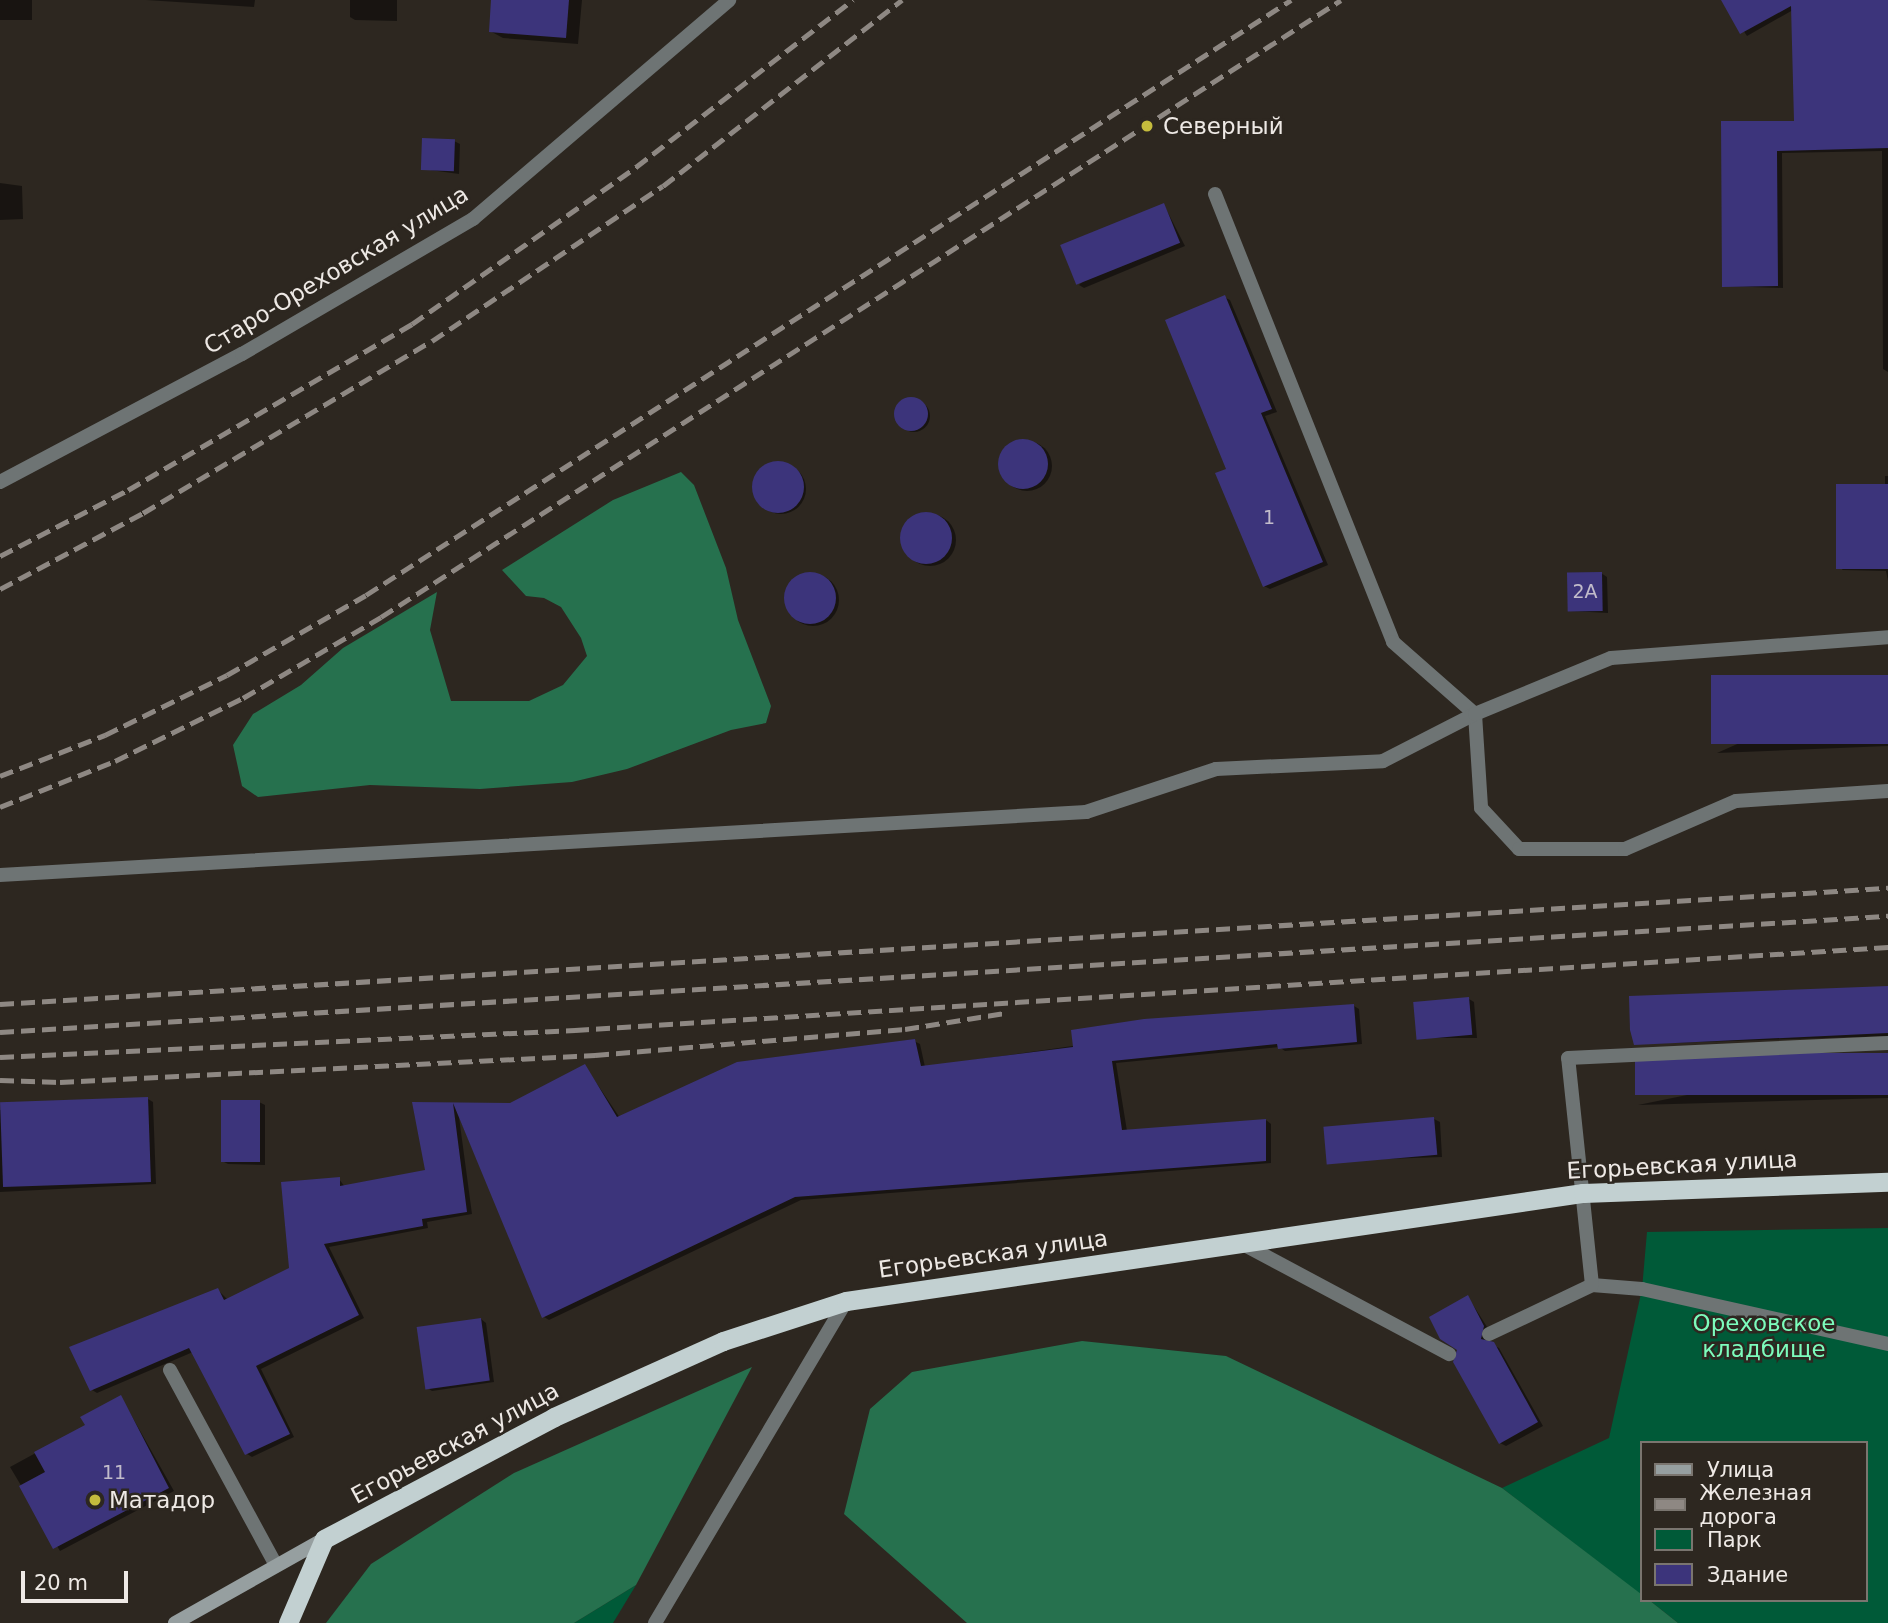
<!DOCTYPE html>
<html>
<head>
<meta charset="utf-8">
<style>
  body { margin:0 }
  #map { position:relative; width:1888px; height:1623px; overflow:hidden; background:#2d2720; font-family:"DejaVu Sans",sans-serif }
  div>[style] { position:absolute }
  .green>* { inset:0; background:#005a38 }
  .forest>* { inset:0; background:#26714e }
  .shadow>* { inset:0; background:#0007; transform-origin:0 0 }
  .round { border-radius:50% }
  .building>* { inset:0; background:#3c347b; transform-origin:0 0 }
  .service>* { height:14px; margin:-7px; padding:0 7px; transform-origin:7px; border-radius:7px; background:#6e7474 }
  .minor>* { height:14px; margin:-7px; padding:0 7px; transform-origin:7px; border-radius:7px; background:#6e7474 }
  .secondary>* { height:14px; margin:-7px; padding:0 7px; transform-origin:7px; border-radius:7px; background:#969fa0 }
  .trunk>* { height:19px; margin:-9.5px; padding:0 9.5px; transform-origin:9.5px; border-radius:9.5px; background:#c2d0d1 }
  .rail>* { height:5px; margin-top:-2.5px; transform-origin:0; background:repeating-linear-gradient(90deg,#8e8883 0 14px,transparent 0 21px) }
  .dots>* { width:19px; height:19px; translate:-50% -50%; box-sizing:border-box; border:4px solid #2d2720; border-radius:50% }
  span { translate:-50% -50%; white-space:nowrap; text-align:center; line-height:1.15; -webkit-text-stroke:5px #2d2720; paint-order:stroke }
  .number-label { font-size:19px; color:#c2bcca }
  .number-label span { -webkit-text-stroke-width:0 }
  .poi-label { font-size:23px; color:#eee9e5 }
  .left { translate:0 -50%; text-align:left }
  .street-label { font-size:23px; color:#eee9e5 }
  .park-label { font-size:23px; color:#7cfcbc }
  .legend { position:absolute; left:1640px; top:1441px; width:228px; height:161px; box-sizing:border-box; background:#2d2720; border:2px solid #7a756f; margin:0; padding:9px 12px; list-style:none; font-size:21px; color:#eee9e5 }
  .legend li { display:flex; align-items:center; gap:14px; height:35px }
  .legend b { width:35px; border:2px solid #7a756f }
  .scale { position:absolute; left:21px; top:1571px; width:107px; height:32px; box-sizing:border-box; border:4px solid #eee9e5; border-top:0; padding-left:9px; font-size:21px; line-height:24px; white-space:nowrap; color:#eee9e5; -webkit-text-stroke:5px #2d2720; paint-order:stroke }
</style>
</head>
<body>
<div id="map">
  <div class="green">
    <i style="clip-path:polygon(1888px 1228px,1888px 1623px,1678px 1623px,1649px 1600px,1865px 1600px,1865px 1443px,1641px 1443px,1641px 1595px,1502px 1488px,1609px 1438px,1642px 1289px,1647px 1232px)"></i>
    <i style="clip-path:polygon(636px 1585px,613px 1623px,574px 1623px)"></i>
  </div>
  <div class="forest">
    <i style="clip-path:polygon(681px 472px,694px 485px,726px 568px,738px 620px,771px 706px,766px 723px,731px 730px,627px 769px,572px 782px,480px 789px,370px 785px,258px 797px,242px 786px,233px 745px,253px 714px,301px 685px,343px 648px,437px 592px,430px 630px,451px 701px,529px 701px,563px 685px,587px 656px,581px 638px,561px 607px,544px 598px,526px 596px,502px 570px,613px 500px)"></i>
    <i style="clip-path:polygon(1082px 1341px,1226px 1356px,1502px 1488px,1641px 1594px,1641px 1600px,1649px 1600px,1678px 1623px,967px 1623px,844px 1514px,870px 1409px,912px 1372px)"></i>
    <i style="clip-path:polygon(752px 1367px,636px 1585px,574px 1623px,326px 1623px,371px 1564px,514px 1473px)"></i>
  </div>
  <div class="shadow">
    <i style="left:0;top:0;width:32px;height:20px"></i>
    <i style="clip-path:polygon(146px 0,255px 0,254px 7px)"></i>
    <i style="clip-path:polygon(350px 0,397px 0,397px 21px,355px 20px,350px 17px)"></i>
    <i style="clip-path:polygon(493px 0,582px 0,578px 44px,503px 38px,490px 31px)"></i>
    <i style="clip-path:polygon(1723px 0,1888px 0,1888px 372px,1883px 369px,1882px 151px,1782px 153px,1783px 288px,1724px 286px,1723px 123px,1796px 123px,1793px 10px,1747px 36px)"></i>
    <i style="clip-path:polygon(454px 141px,460px 144px,459px 174px,423px 169px)"></i>
    <i style="clip-path:polygon(0 183px,22px 186px,23px 219px,0 220px)"></i>
    <i style="clip-path:polygon(1164px 205px,1185px 246px,1084px 288px,1079px 285px)"></i>
    <i style="clip-path:polygon(1224px 297px,1230px 300px,1277px 412px,1265px 416px,1328px 565px,1270px 589px,1264px 586px)"></i>
    <i class="round" style="left:898px;top:400px;width:32px;height:32px"></i>
    <i class="round" style="left:1002px;top:441px;width:50px;height:50px"></i>
    <i class="round" style="left:756px;top:464px;width:50px;height:50px"></i>
    <i style="clip-path:polygon(1885px 476px,1888px 476px,1888px 581px,1886px 571px,1842px 570px,1885px 486px)"></i>
    <i class="round" style="left:904px;top:514px;width:52px;height:52px"></i>
    <i style="clip-path:polygon(1601px 573px,1607px 577px,1608px 613px,1571px 611px)"></i>
    <i class="round" style="left:787px;top:574px;width:52px;height:52px"></i>
    <i style="clip-path:polygon(1888px 677px,1888px 746px,1717px 753px)"></i>
    <i style="clip-path:polygon(1888px 988px,1888px 1036px,1636px 1044px)"></i>
    <i style="clip-path:polygon(1469px 999px,1474px 1002px,1477px 1038px,1417px 1038px)"></i>
    <i style="clip-path:polygon(1354px 1006px,1359px 1009px,1362px 1044px,1285px 1051px,1279px 1047px,1116px 1063px,1127px 1131px,1266px 1120px,1271px 1124px,1271px 1163px,801px 1200px,549px 1320px,544px 1317px,459px 1117px,472px 1214px,427px 1222px,428px 1228px,329px 1247px,364px 1318px,261px 1369px,294px 1437px,252px 1457px,247px 1454px,193px 1352px,97px 1393px,92px 1390px,218px 1290px,228px 1300px,291px 1269px,339px 1179px,345px 1187px,427px 1171px,414px 1103px,510px 1104px,585px 1066px,620px 1118px,914px 1041px,920px 1044px,925px 1067px)"></i>
    <i style="clip-path:polygon(1888px 1054px,1888px 1098px,1638px 1105px)"></i>
    <i style="clip-path:polygon(148px 1099px,153px 1102px,156px 1184px,0 1192px,0 1110px)"></i>
    <i style="clip-path:polygon(259px 1102px,265px 1105px,265px 1165px,228px 1164px,222px 1161px)"></i>
    <i style="clip-path:polygon(1434px 1119px,1440px 1122px,1442px 1157px,1328px 1161px)"></i>
    <i style="clip-path:polygon(1468px 1297px,1489px 1330px,1486px 1342px,1499px 1348px,1543px 1426px,1506px 1446px,1500px 1443px,1460px 1349px)"></i>
    <i style="clip-path:polygon(481px 1319px,486px 1323px,494px 1382px,432px 1391px,426px 1387px)"></i>
    <i style="clip-path:polygon(121px 1397px,174px 1491px,60px 1551px,10px 1467px,87px 1425px)"></i>
  </div>
  <div class="building">
    <i style="clip-path:polygon(491px 0,569px 0,566px 38px,489px 32px)"></i>
    <i style="clip-path:polygon(1721px 0,1888px 0,1888px 148px,1777px 151px,1778px 286px,1722px 287px,1721px 121px,1794px 121px,1791px 6px,1740px 34px)"></i>
    <i style="left:422px;top:138px;width:33px;height:32px;rotate:2deg"></i>
    <i style="left:1164px;top:203px;width:43px;height:112px;rotate:68deg"></i>
    <i style="clip-path:polygon(1225px 295px,1272px 409px,1261px 413px,1323px 562px,1263px 587px,1215px 473px,1226px 469px,1165px 320px)"></i>
    <i class="round" style="left:894px;top:397px;width:34px;height:34px"></i>
    <i class="round" style="left:998px;top:439px;width:50px;height:50px"></i>
    <i class="round" style="left:752px;top:461px;width:52px;height:52px"></i>
    <i style="left:1888px;top:484px;width:85px;height:52px;rotate:90deg"></i>
    <i class="round" style="left:900px;top:512px;width:52px;height:52px"></i>
    <i style="left:1602px;top:572px;width:39px;height:35px;rotate:89deg"></i>
    <i class="round" style="left:784px;top:572px;width:52px;height:52px"></i>
    <i style="left:1888px;top:675px;width:69px;height:177px;rotate:90deg"></i>
    <i style="clip-path:polygon(1888px 986px,1888px 1033px,1634px 1045px,1630px 1030px,1629px 996px)"></i>
    <i style="left:1469px;top:997px;width:38px;height:56px;rotate:85deg"></i>
    <i style="clip-path:polygon(1354px 1004px,1357px 1042px,1278px 1049px,1277px 1044px,1112px 1061px,1122px 1130px,1266px 1119px,1266px 1161px,795px 1197px,542px 1318px,453px 1103px,467px 1212px,422px 1219px,423px 1226px,324px 1244px,359px 1315px,256px 1366px,290px 1434px,245px 1455px,189px 1348px,90px 1391px,69px 1347px,218px 1288px,224px 1300px,289px 1268px,281px 1182px,340px 1177px,340px 1186px,425px 1170px,412px 1102px,510px 1103px,585px 1064px,617px 1117px,737px 1062px,915px 1039px,921px 1066px,1073px 1047px,1071px 1030px,1144px 1019px)"></i>
    <i style="left:1888px;top:1053px;width:42px;height:253px;rotate:90deg"></i>
    <i style="left:148px;top:1097px;width:85px;height:148px;rotate:88deg"></i>
    <i style="left:221px;top:1100px;width:39px;height:62px"></i>
    <i style="left:1434px;top:1117px;width:38px;height:111px;rotate:85deg"></i>
    <i style="clip-path:polygon(1468px 1295px,1484px 1326px,1481px 1339px,1494px 1342px,1538px 1422px,1499px 1444px,1453px 1362px,1457px 1350px,1440px 1339px,1429px 1317px)"></i>
    <i style="left:481px;top:1318px;width:63px;height:65px;rotate:82deg"></i>
    <i style="clip-path:polygon(121px 1395px,169px 1488px,53px 1549px,19px 1486px,45px 1472px,34px 1452px,85px 1425px,80px 1417px)"></i>
  </div>
  <div class="service">
    <i style="left:1215px;top:194px;width:482px;rotate:68.3deg"></i>
    <i style="left:1393px;top:642px;width:109px;rotate:41.3deg"></i>
    <i style="left:1475px;top:714px;width:94px;rotate:86.3deg"></i>
    <i style="left:1481px;top:808px;width:56px;rotate:47.2deg"></i>
    <i style="left:1519px;top:849px;width:106px"></i>
    <i style="left:1625px;top:849px;width:121px;rotate:-23.4deg"></i>
    <i style="left:1736px;top:801px;width:152px;rotate:-3.8deg"></i>
    <i style="left:0;top:875px;width:1088px;rotate:-3.32deg"></i>
    <i style="left:1086px;top:812px;width:137px;rotate:-18.3deg"></i>
    <i style="left:1216px;top:769px;width:167px;rotate:-2.7deg"></i>
    <i style="left:1383px;top:761px;width:103px;rotate:-27.1deg"></i>
    <i style="left:1475px;top:714px;width:147px;rotate:-22.4deg"></i>
    <i style="left:1611px;top:658px;width:278px;rotate:-4.3deg"></i>
    <i style="left:1241px;top:1243px;width:236px;rotate:28.1deg"></i>
    <i style="left:1592px;top:1285px;width:50px;rotate:4.6deg"></i>
    <i style="left:1642px;top:1289px;width:252px;rotate:12.6deg"></i>
    <i style="left:1489px;top:1334px;width:114px;rotate:-25.4deg"></i>
    <i style="left:1592px;top:1285px;width:228px;rotate:-96deg"></i>
    <i style="left:1568px;top:1058px;width:320px;rotate:-2.7deg"></i>
    <i style="left:170px;top:1370px;width:222px;rotate:61.5deg"></i>
    <i style="left:655px;top:1623px;width:374px;rotate:-59.3deg"></i>
  </div>
  <div class="minor">
    <i style="left:0;top:482px;width:274px;rotate:-27.9deg"></i>
    <i style="left:242px;top:354px;width:268px;rotate:-30.3deg"></i>
    <i style="left:473px;top:219px;width:337px;rotate:-40.5deg"></i>
  </div>
  <div class="secondary">
    <i style="left:175px;top:1623px;width:171px;rotate:-29.4deg"></i>
  </div>
  <div class="trunk">
    <i style="left:288px;top:1623px;width:91px;rotate:-66.8deg"></i>
    <i style="left:324px;top:1539px;width:260px;rotate:-27.9deg"></i>
    <i style="left:554px;top:1417px;width:185px;rotate:-24.2deg"></i>
    <i style="left:723px;top:1341px;width:129px;rotate:-18deg"></i>
    <i style="left:846px;top:1301px;width:745px;rotate:-8.34deg"></i>
    <i style="left:1583px;top:1193px;width:305px;rotate:-2.1deg"></i>
  </div>
  <div class="rail">
    <i style="left:0;top:556px;width:144px;rotate:-27.3deg"></i>
    <i style="left:128px;top:490px;width:329px;rotate:-30.3deg"></i>
    <i style="left:412px;top:324px;width:274px;rotate:-35deg"></i>
    <i style="left:636px;top:167px;width:274px;rotate:-37.6deg"></i>
    <i style="left:0;top:589px;width:162px;rotate:-28deg"></i>
    <i style="left:143px;top:513px;width:336px;rotate:-30.8deg"></i>
    <i style="left:432px;top:341px;width:278px;rotate:-33.9deg"></i>
    <i style="left:663px;top:186px;width:303px;rotate:-37.9deg"></i>
    <i style="left:0;top:776px;width:113px;rotate:-21.3deg"></i>
    <i style="left:105px;top:735px;width:136px;rotate:-26.2deg"></i>
    <i style="left:227px;top:675px;width:160px;rotate:-29.9deg"></i>
    <i style="left:366px;top:595px;width:1100px;rotate:-32.75deg"></i>
    <i style="left:0;top:807px;width:124px;rotate:-21.8deg"></i>
    <i style="left:115px;top:761px;width:143px;rotate:-26.2deg"></i>
    <i style="left:243px;top:698px;width:160px;rotate:-30.4deg"></i>
    <i style="left:381px;top:617px;width:1141px;rotate:-32.73deg"></i>
    <i style="left:0;top:1004px;width:1892px;rotate:-3.52deg"></i>
    <i style="left:0;top:1032px;width:1892px;rotate:-3.52deg"></i>
    <i style="left:0;top:1057px;width:576px;rotate:-2.69deg"></i>
    <i style="left:575px;top:1030px;width:1316px;rotate:-3.62deg"></i>
    <i style="left:0;top:1080px;width:60px;rotate:1.9deg"></i>
    <i style="left:60px;top:1082px;width:536px;rotate:-2.89deg"></i>
    <i style="left:595px;top:1055px;width:311px;rotate:-4.8deg"></i>
    <i style="left:905px;top:1029px;width:101px;rotate:-9.1deg"></i>
  </div>
  <div class="dots">
    <i style="left:1147px;top:126px;background:#c5bc3d"></i>
    <i style="left:95px;top:1500px;background:#c5bc3d"></i>
  </div>
  <div class="number-label">
    <span style="left:1269px;top:518px">1</span>
    <span style="left:1585px;top:592px">2А</span>
    <span style="left:114px;top:1473px">11</span>
  </div>
  <div class="poi-label">
    <span class="left" style="left:1163px;top:126px">Северный</span>
    <span class="left" style="left:109px;top:1500px">Матадор</span>
  </div>
  <div class="street-label">
    <span style="left:336px;top:270px;rotate:-31deg">Старо-Ореховская улица</span>
    <span style="left:1682px;top:1165px;rotate:-3deg">Егорьевская улица</span>
    <span style="left:993px;top:1254px;rotate:-8deg">Егорьевская улица</span>
    <span style="left:455px;top:1443px;rotate:-28deg">Егорьевская улица</span>
  </div>
  <div class="park-label">
    <span style="left:1764px;top:1336px">Ореховское<br>кладбище</span>
  </div>
  <ul class="legend">
  <li><b style="height:9px;background:#969fa0"></b>Улица</li>
  <li><b style="height:9px;background:#8e8883"></b>Железная дорога</li>
  <li><b style="height:19px;background:#005a38"></b>Парк</li>
  <li><b style="height:19px;background:#3c347b"></b>Здание</li>
  </ul>
  <div class="scale">20 m</div>
</div>
</body>
</html>
